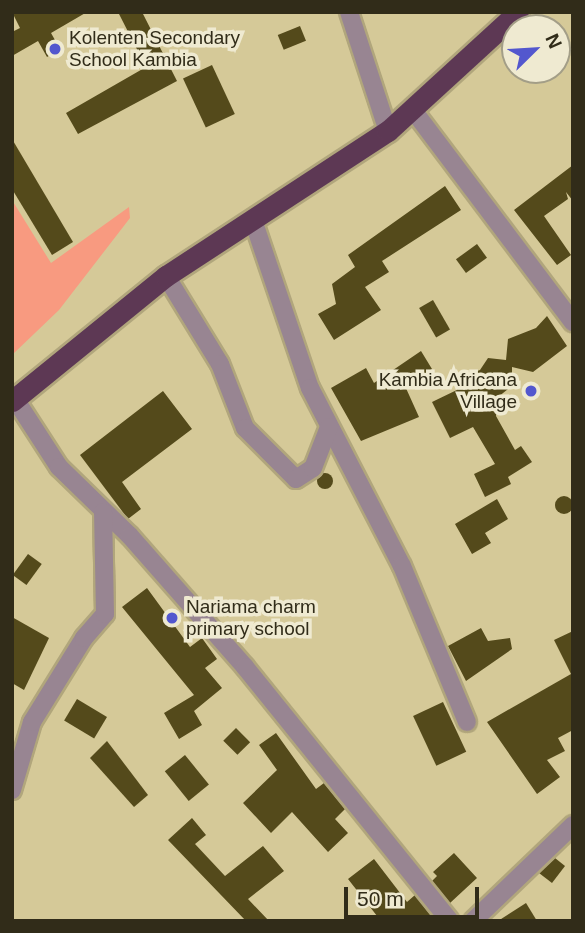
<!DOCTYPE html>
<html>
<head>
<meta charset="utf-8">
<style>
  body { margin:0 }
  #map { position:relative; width:585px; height:933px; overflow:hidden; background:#d5c998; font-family:Helvetica,sans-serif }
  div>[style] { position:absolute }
  .green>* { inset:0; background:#f89a80 }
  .building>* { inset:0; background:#544a1b; transform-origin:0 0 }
  .round { border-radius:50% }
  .roads { filter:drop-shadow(2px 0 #b1a67c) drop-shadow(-2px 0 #b1a67c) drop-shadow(0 2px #b1a67c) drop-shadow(0 -2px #b1a67c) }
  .street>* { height:18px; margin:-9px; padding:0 9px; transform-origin:9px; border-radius:9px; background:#988592 }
  .highway>* { height:21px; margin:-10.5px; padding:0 10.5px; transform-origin:10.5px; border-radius:10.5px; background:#5d3854 }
  .dots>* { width:19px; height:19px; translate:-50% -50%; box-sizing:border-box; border:4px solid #efead1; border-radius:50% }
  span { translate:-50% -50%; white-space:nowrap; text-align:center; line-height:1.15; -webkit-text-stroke:7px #efead1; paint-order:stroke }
  .poi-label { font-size:19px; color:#312c19 }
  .left { translate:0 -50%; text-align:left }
  .right { translate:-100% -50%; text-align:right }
  .frame { position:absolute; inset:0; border:14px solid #312c19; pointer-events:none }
  .north { position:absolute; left:501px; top:14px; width:70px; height:70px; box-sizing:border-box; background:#efead1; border:2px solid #a39e87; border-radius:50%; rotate:66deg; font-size:19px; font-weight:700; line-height:28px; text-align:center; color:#312c19 }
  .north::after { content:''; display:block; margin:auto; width:24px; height:32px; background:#5357ce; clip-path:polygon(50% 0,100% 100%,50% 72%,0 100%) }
  .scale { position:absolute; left:344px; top:887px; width:135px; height:32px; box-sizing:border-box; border:4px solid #312c19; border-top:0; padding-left:9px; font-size:21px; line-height:24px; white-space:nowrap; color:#312c19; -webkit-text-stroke:5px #efead1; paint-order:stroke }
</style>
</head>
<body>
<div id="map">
  <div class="green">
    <i style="clip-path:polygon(12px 200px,51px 263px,129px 207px,130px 218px,59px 310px,12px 355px)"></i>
  </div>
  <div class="building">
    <i style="clip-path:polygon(12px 12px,87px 12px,51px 33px,60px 49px,47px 57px,38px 41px,12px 56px,12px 32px,20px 28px)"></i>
    <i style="clip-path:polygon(118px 12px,142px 12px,177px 81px,78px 134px,66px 113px,146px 67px)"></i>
    <i style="left:300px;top:26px;width:16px;height:24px;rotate:68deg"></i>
    <i style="left:212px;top:65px;width:54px;height:32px;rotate:65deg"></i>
    <i style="clip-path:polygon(12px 139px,73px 242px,52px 255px,12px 189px)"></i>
    <i style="clip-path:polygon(573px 165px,573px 201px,566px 192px,568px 199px,544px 216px,571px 255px,557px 265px,514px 210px)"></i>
    <i style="clip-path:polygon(445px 186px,461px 210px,382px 261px,389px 272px,365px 287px,381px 310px,334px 340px,318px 314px,336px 304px,332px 284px,355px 267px,348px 255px)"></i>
    <i style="left:477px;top:244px;width:17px;height:26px;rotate:54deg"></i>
    <i style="left:433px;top:300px;width:34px;height:16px;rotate:60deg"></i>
    <i style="clip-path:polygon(547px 316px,567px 346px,533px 372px,512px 367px,512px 386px,498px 397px,496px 416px,515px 450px,521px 446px,532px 462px,508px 477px,511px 484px,485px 497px,474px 474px,495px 464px,473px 427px,450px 438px,432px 402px,461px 388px,466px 375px,480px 370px,488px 358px,506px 360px,508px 339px,536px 328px)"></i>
    <i style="clip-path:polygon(421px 351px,432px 369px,405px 386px,419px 417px,361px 441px,331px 388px,366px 368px,374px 383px)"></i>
    <i style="clip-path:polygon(163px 391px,192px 429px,122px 482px,141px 509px,128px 519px,80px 455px)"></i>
    <i class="round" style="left:317px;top:473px;width:16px;height:16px"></i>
    <i class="round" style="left:555px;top:496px;width:18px;height:18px"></i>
    <i style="clip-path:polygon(497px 499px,508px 519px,485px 533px,491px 543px,472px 554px,455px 524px)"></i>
    <i style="left:28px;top:554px;width:17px;height:26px;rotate:36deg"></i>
    <i style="clip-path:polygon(147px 588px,190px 647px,202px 638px,217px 659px,205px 668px,222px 688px,194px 711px,202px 725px,179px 739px,164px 713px,194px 695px,122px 607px)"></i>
    <i style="clip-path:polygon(12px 617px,49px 638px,24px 690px,12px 683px)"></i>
    <i style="clip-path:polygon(481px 628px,488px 641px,510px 638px,512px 649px,466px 681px,448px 646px)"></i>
    <i style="clip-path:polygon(573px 631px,573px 730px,558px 738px,565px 751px,547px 760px,560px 777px,537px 794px,487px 722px,571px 674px,554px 640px)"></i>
    <i style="left:77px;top:699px;width:35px;height:25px;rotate:31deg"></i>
    <i style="left:443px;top:702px;width:55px;height:33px;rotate:65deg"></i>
    <i style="left:236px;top:728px;width:20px;height:18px;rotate:45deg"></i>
    <i style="clip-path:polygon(276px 733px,316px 789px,324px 783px,345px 809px,335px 819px,348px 833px,328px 852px,292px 812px,271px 833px,243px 803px,277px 770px,259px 745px)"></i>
    <i style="clip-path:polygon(107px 741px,148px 795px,134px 807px,90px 758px)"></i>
    <i style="left:185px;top:755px;width:38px;height:26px;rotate:51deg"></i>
    <i style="clip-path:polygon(192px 818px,206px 835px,195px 844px,225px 876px,263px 846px,284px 871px,248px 899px,269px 921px,246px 921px,168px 840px)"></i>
    <i style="clip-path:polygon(454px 853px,477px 878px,450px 903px,432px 881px,437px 876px,433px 872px)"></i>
    <i style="clip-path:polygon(555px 858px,565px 866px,552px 883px,539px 873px)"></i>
    <i style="clip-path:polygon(374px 859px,407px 902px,415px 895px,435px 921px,381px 921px,348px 879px)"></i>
    <i style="clip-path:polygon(526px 903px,537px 921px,498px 921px)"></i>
  </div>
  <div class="roads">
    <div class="street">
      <i style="left:349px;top:12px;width:125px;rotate:71.9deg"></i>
      <i style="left:413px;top:110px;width:266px;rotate:53deg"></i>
      <i style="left:253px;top:220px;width:177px;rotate:71.3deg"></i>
      <i style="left:310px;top:388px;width:200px;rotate:62.7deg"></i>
      <i style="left:402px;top:566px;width:169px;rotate:67.4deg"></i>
      <i style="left:166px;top:276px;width:103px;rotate:58.5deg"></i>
      <i style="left:220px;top:364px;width:69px;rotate:68.7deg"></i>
      <i style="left:245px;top:428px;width:72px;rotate:45deg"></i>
      <i style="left:296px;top:479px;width:20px;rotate:-33deg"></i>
      <i style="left:313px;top:468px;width:44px;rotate:-68.7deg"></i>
      <i style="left:15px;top:399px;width:81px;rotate:57.1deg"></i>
      <i style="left:59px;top:467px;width:99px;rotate:44.2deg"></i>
      <i style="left:130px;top:536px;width:174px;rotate:48.7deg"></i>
      <i style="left:245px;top:667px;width:326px;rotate:51.1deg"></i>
      <i style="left:12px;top:790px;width:71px;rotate:-73.6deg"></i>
      <i style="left:32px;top:722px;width:99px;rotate:-58.2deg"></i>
      <i style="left:84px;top:638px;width:32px;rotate:-49deg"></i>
      <i style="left:105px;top:614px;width:102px;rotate:-91.1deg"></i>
      <i style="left:473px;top:921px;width:139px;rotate:-43.8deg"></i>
    </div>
    <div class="highway">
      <i style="left:12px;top:401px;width:198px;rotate:-39.1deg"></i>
      <i style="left:166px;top:276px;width:265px;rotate:-33.2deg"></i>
      <i style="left:388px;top:131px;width:176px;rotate:-42.5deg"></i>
    </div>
  </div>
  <div class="dots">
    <i style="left:55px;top:49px;background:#5357ce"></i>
    <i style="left:531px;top:391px;background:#5357ce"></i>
    <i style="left:172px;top:618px;background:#5357ce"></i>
  </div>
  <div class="poi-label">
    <span class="left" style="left:69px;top:49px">Kolenten Secondary<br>School Kambia</span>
    <span class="right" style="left:517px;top:391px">Kambia Africana<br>Village</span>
    <span class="left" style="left:186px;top:618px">Nariama charm<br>primary school</span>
  </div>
  <div class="frame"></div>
  <div class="north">N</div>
  <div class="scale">50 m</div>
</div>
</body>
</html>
